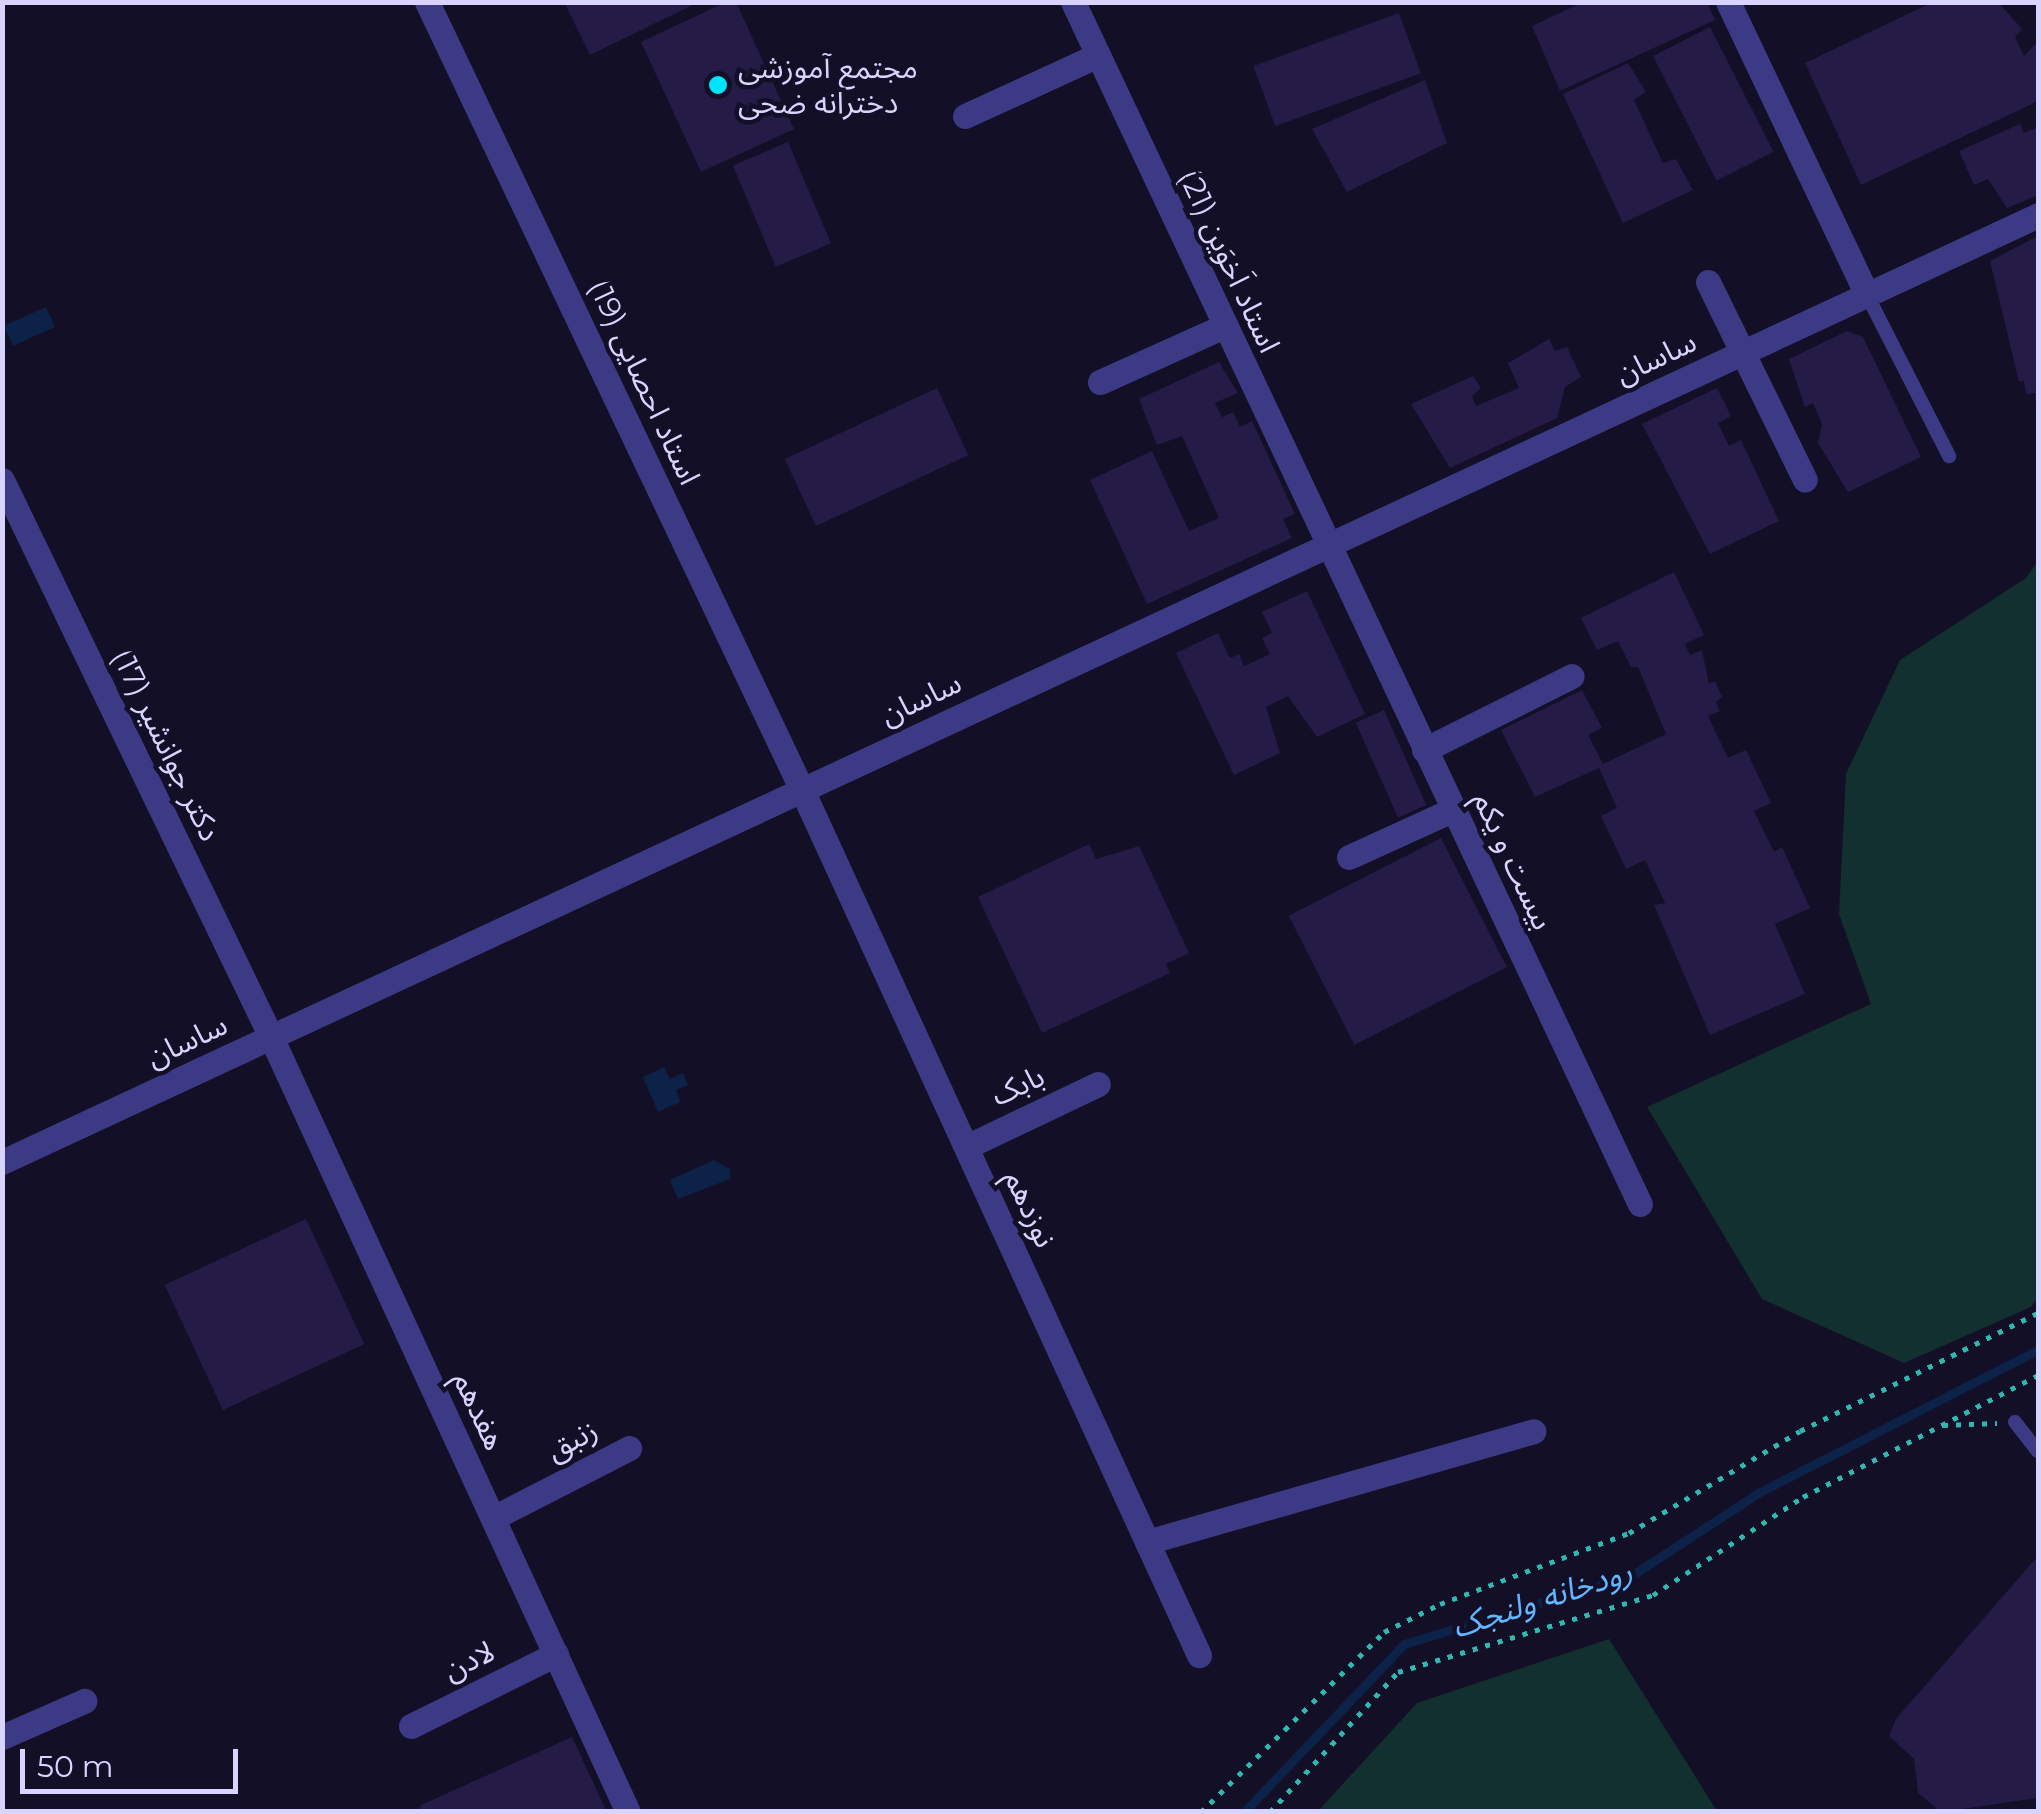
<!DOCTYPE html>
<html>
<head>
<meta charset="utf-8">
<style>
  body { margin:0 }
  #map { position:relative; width:2041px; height:1814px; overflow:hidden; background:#130f26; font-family:Montserrat,"Noto Sans Arabic",sans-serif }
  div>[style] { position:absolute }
  .green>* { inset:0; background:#12302f }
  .water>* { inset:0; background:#0c2248; transform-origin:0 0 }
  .stream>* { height:9px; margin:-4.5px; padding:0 4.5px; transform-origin:4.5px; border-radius:4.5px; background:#0c2248 }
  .building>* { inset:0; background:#241b47; transform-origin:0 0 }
  .path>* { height:5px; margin-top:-2.5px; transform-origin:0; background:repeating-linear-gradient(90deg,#2fb8b0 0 5px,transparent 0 13px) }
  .service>* { height:14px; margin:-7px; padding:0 7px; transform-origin:7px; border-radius:7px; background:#3d3a85 }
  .minor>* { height:25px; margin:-12.5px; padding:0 12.5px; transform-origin:12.5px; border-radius:12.5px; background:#3d3a85 }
  .tertiary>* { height:25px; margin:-12.5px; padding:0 12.5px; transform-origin:12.5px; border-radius:12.5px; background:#3d3a85 }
  .dots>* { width:28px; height:28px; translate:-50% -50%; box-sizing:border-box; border:5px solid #130f26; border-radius:50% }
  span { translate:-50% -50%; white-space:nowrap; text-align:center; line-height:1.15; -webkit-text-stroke:9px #130f26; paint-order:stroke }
  .poi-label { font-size:30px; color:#d9d4ff }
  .left { translate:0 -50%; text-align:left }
  .street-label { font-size:30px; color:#d9d4ff }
  .water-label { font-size:32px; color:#62b6ff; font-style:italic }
  .frame { position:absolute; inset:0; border:5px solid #d9d4ff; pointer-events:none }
  .scale { position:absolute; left:20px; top:1749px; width:218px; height:45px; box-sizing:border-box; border:5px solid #d9d4ff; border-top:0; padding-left:12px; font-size:30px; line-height:35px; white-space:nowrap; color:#d9d4ff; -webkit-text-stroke:8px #130f26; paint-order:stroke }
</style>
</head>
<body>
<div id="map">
  <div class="green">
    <i style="clip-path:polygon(2038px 561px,2038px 1296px,2031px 1307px,1904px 1363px,1762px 1299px,1647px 1107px,1871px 1004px,1839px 914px,1846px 774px,1900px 660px,2026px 578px)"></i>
    <i style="clip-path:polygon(1609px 1639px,1717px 1811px,1318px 1811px,1417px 1703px)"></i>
  </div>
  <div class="water">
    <i style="left:46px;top:307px;width:22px;height:46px;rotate:66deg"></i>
    <i style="clip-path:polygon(664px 1067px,670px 1079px,683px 1073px,688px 1085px,676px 1090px,680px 1102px,658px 1112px,643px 1077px)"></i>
    <i style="clip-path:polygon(714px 1160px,730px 1169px,730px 1179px,678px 1199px,670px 1180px)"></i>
  </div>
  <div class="stream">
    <i style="left:1244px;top:1812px;width:232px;rotate:-46.4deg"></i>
    <i style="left:1404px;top:1644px;width:240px;rotate:-16.9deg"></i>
    <i style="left:1634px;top:1574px;width:150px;rotate:-33.1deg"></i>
    <i style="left:1760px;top:1492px;width:312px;rotate:-27.1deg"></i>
  </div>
  <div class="building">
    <i style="clip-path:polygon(564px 2px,699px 2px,590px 55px)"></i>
    <i style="clip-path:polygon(726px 2px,736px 2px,794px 129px,701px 172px,641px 42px)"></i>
    <i style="clip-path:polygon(1583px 2px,1707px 2px,1715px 20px,1560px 91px,1532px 26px)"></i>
    <i style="clip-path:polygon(1933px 2px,1998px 2px,2022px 29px,2015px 37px,2024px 56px,2038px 41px,2038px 101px,1861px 185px,1805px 63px)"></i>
    <i style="left:1399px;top:13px;width:64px;height:155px;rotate:70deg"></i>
    <i style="left:1710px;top:27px;width:140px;height:64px;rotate:63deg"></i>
    <i style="clip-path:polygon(1628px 63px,1646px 92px,1634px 100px,1663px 163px,1676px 159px,1693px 190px,1623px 223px,1563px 94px)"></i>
    <i style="clip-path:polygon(1425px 80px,1447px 143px,1347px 192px,1312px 129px)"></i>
    <i style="clip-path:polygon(2020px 124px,2024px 133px,2038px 127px,2038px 195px,2007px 208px,1988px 179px,1974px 185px,1959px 151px)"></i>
    <i style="left:788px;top:142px;width:110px;height:60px;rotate:67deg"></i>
    <i style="clip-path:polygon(2038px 236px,2038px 405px,2036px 405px,2035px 393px,2026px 394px,2024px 381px,2019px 382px,1990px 261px)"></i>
    <i style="clip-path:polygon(1847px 331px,1863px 337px,1921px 457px,1848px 492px,1818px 443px,1822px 424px,1813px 403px,1805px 407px,1789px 359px)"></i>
    <i style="clip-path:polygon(1549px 339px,1555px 351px,1567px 347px,1581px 377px,1565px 387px,1557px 418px,1450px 468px,1411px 404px,1473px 376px,1481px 388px,1472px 396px,1476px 406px,1519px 388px,1508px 363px)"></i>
    <i style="clip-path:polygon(1219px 362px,1238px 393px,1215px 403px,1222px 417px,1233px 412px,1240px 427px,1252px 421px,1295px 514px,1283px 519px,1292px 538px,1147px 604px,1090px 480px,1152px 451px,1189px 531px,1219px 518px,1182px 436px,1157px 445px,1139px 399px)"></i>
    <i style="left:937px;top:388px;width:74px;height:168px;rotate:65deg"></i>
    <i style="clip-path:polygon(1717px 388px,1731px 416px,1718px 423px,1729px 446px,1741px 440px,1779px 521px,1710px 554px,1642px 424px)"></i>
    <i style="clip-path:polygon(1674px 572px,1704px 635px,1685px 644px,1690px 655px,1702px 650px,1709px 684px,1715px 681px,1722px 697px,1716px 702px,1720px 711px,1708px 716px,1728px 758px,1746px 750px,1771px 803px,1754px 811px,1774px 852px,1782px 847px,1810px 908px,1775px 924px,1805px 994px,1710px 1035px,1654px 905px,1665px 903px,1645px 860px,1626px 869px,1601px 816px,1617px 808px,1599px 768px,1535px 797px,1501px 730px,1582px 690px,1602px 728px,1588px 735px,1603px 764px,1666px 734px,1638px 667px,1631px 667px,1618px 641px,1597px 650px,1581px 618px)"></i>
    <i style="clip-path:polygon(1307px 591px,1365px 714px,1317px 737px,1288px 696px,1266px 707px,1280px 753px,1234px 775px,1176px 653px,1218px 633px,1230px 658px,1239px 654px,1244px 666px,1270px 654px,1262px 638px,1272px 633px,1262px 612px)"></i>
    <i style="left:1384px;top:710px;width:104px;height:31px;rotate:66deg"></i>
    <i style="left:1441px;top:838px;width:145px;height:171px;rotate:63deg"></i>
    <i style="clip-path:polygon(1089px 844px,1096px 859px,1139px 846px,1189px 953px,1166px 964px,1170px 973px,1042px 1033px,978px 897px)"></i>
    <i style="left:306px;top:1219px;width:138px;height:156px;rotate:65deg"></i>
    <i style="clip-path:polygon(2038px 1556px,2038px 1798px,1941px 1812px,1918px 1793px,1914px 1759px,1889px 1736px,1896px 1719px)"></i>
    <i style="clip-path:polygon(572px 1737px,607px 1812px,418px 1812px,421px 1805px)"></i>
  </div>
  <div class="path">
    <i style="left:1943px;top:1425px;width:54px;rotate:-2.1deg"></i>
    <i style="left:1201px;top:1812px;width:257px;rotate:-44.5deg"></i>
    <i style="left:1384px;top:1632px;width:63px;rotate:-26.6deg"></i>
    <i style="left:1440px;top:1604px;width:202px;rotate:-20.6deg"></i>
    <i style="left:1629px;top:1533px;width:199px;rotate:-30.8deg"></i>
    <i style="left:1800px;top:1431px;width:266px;rotate:-26.4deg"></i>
    <i style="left:1270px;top:1812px;width:190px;rotate:-47.6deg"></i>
    <i style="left:1398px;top:1672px;width:266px;rotate:-16.8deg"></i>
    <i style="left:1653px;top:1595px;width:179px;rotate:-33.2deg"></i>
    <i style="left:1803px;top:1497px;width:265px;rotate:-27.4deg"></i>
  </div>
  <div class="service">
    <i style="left:1867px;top:295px;width:181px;rotate:63deg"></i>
    <i style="left:2015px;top:1422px;width:37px;rotate:52deg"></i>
  </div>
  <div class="minor">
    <i style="left:427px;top:2px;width:873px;rotate:64.55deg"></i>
    <i style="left:802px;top:790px;width:952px;rotate:65.35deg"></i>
    <i style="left:1073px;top:2px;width:1329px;rotate:64.75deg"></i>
    <i style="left:1728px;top:2px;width:324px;rotate:64.6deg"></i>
    <i style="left:965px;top:116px;width:146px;rotate:-24.6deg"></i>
    <i style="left:1708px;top:282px;width:220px;rotate:63.9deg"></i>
    <i style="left:1100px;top:382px;width:136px;rotate:-24.3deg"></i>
    <i style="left:2px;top:480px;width:619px;rotate:64.22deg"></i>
    <i style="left:271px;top:1037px;width:853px;rotate:65.27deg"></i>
    <i style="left:1424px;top:750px;width:165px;rotate:-26.6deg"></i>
    <i style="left:1349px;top:857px;width:113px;rotate:-24.5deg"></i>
    <i style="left:966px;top:1147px;width:146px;rotate:-25.5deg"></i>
    <i style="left:493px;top:1518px;width:153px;rotate:-27.2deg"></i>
    <i style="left:1147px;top:1542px;width:402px;rotate:-16deg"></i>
    <i style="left:411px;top:1726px;width:162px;rotate:-26.4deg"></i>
    <i style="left:2px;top:1737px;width:90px;rotate:-23.7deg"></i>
  </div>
  <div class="tertiary">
    <i style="left:2px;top:1162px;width:2245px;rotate:-24.94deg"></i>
  </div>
  <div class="dots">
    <i style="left:718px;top:85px;background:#00e5ff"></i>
  </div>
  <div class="poi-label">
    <span class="left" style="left:738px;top:85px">مجتمع آموزشی<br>دخترانه ضحی</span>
  </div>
  <div class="street-label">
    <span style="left:1229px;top:261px;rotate:65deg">استاد اَخوَين (21)</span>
    <span style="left:1656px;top:358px;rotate:-25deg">ساسان</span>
    <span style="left:644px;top:382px;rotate:65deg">استاد احصایی (19)</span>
    <span style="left:921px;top:699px;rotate:-25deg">ساسان</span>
    <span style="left:166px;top:745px;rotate:64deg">دکتر جوانشیر (17)</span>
    <span style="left:1513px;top:861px;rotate:65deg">بیست و یکم</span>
    <span style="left:187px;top:1041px;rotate:-25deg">ساسان</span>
    <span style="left:1018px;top:1086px;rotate:-25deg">بابک</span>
    <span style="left:1030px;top:1209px;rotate:65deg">نوزدهم</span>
    <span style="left:479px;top:1411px;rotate:65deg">هفدهم</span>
    <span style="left:572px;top:1440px;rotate:-27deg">زنبق</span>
    <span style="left:469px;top:1661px;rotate:-26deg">لادن</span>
  </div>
  <div class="water-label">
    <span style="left:1542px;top:1599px;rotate:-18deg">رودخانه ولنجک</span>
  </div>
  <div class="frame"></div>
  <div class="scale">50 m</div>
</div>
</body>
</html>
